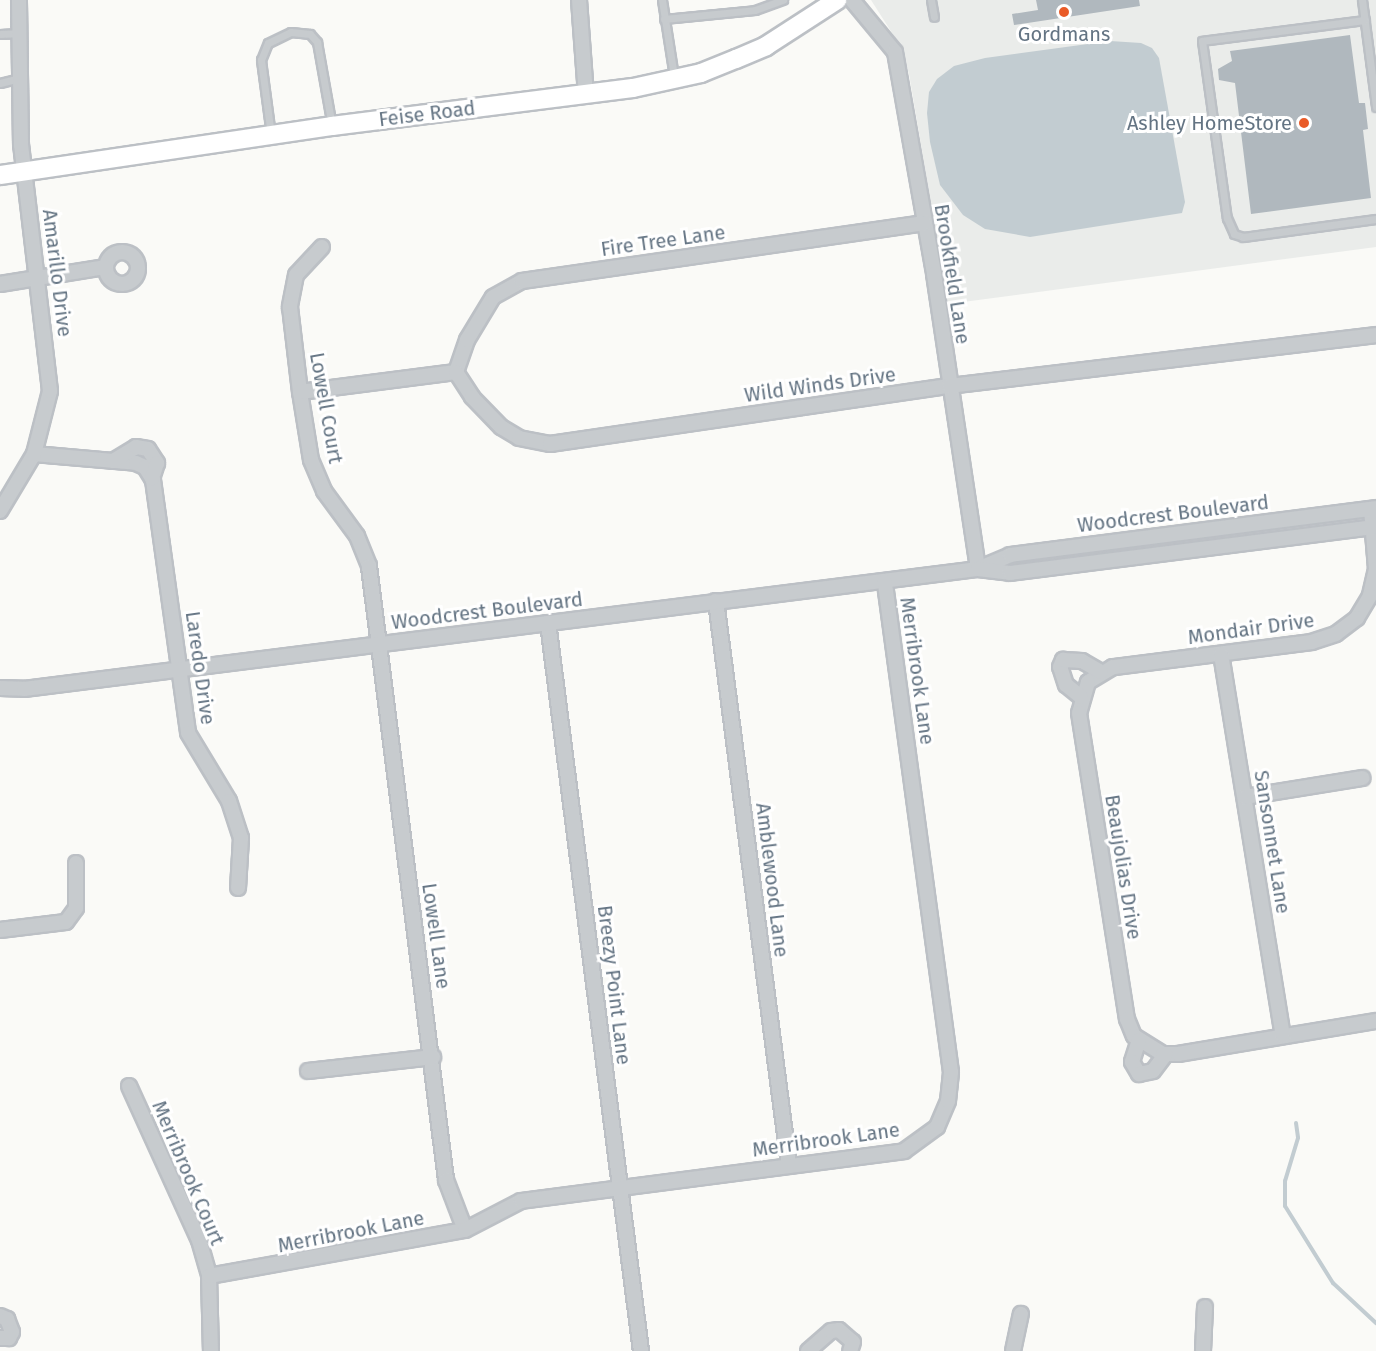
<!DOCTYPE html>
<html>
<head>
<meta charset="utf-8">
<style>
  body { margin:0 }
  #map { position:relative; width:1376px; height:1351px; overflow:hidden; background:#fafaf7; font-family:"Fira Sans",sans-serif }
  div>[style] { position:absolute }
  .built>* { inset:0; background:#eaecea }
  .water>* { inset:0; background:#c2ccd1 }
  .stream>* { height:4px; margin:-2px; padding:0 2px; transform-origin:2px; border-radius:2px; background:#c2ccd1 }
  .building>* { inset:0; background:#b0b8be }
  .roads { filter:drop-shadow(2px 0 #bcc0c5) drop-shadow(-2px 0 #bcc0c5) drop-shadow(0 2px #bcc0c5) drop-shadow(0 -2px #bcc0c5) }
  .lane>* { height:7px; margin:-3.5px; padding:0 3.5px; transform-origin:3.5px; border-radius:3.5px; background:#c7cbce }
  .street>* { height:14px; margin:-7px; padding:0 7px; transform-origin:7px; border-radius:7px; background:#c7cbce }
  .street>.ring { margin:-7px; padding:0; box-sizing:content-box; background:none; border:14px solid #c7cbce; border-radius:50% }
  .secondary>* { height:18px; margin:-9px; padding:0 9px; transform-origin:9px; border-radius:9px; background:#fff }
  .dots>* { width:16px; height:16px; translate:-50% -50%; box-sizing:border-box; border:3px solid #fff; border-radius:50% }
  span { translate:-50% -50%; white-space:nowrap; text-align:center; line-height:1.15; -webkit-text-stroke:6px #fff; paint-order:stroke }
  .poi-label { font-size:20px; color:#647483 }
  .right { translate:-100% -50%; text-align:right }
  .street-label { font-size:20px; color:#647483 }
</style>
</head>
<body>
<div id="map">
  <div class="built">
    <i style="clip-path:polygon(871px 0,1376px 0,1376px 247px,948px 304px,909px 74px,901px 47px)"></i>
  </div>
  <div class="water">
    <i style="clip-path:polygon(1110px 41px,1141px 43px,1152px 48px,1159px 58px,1185px 202px,1182px 213px,1030px 237px,985px 229px,963px 215px,940px 185px,930px 142px,927px 113px,929px 92px,937px 79px,954px 66px,985px 58px)"></i>
  </div>
  <div class="stream">
    <i style="left:1296px;top:1123px;width:15px;rotate:82deg"></i>
    <i style="left:1298px;top:1138px;width:45px;rotate:106.8deg"></i>
    <i style="left:1285px;top:1181px;width:25px;rotate:90deg"></i>
    <i style="left:1285px;top:1206px;width:91px;rotate:58.1deg"></i>
    <i style="left:1333px;top:1283px;width:59px;rotate:42.9deg"></i>
  </div>
  <div class="building">
    <i style="clip-path:polygon(1036px 0,1139px 0,1140px 6px,1014px 25px,1012px 14px,1038px 10px)"></i>
    <i style="clip-path:polygon(1350px 35px,1359px 103px,1365px 103px,1368px 129px,1363px 130px,1371px 198px,1251px 214px,1235px 83px,1219px 80px,1218px 69px,1232px 61px,1230px 51px)"></i>
  </div>
  <div class="roads">
    <div class="lane">
      <i style="left:662px;top:0;width:78px;rotate:81.1deg"></i>
      <i style="left:931px;top:0;width:17px;rotate:80deg"></i>
      <i style="left:1362px;top:0;width:108px;rotate:82.5deg"></i>
      <i style="left:664px;top:19px;width:91px;rotate:-5.6deg"></i>
      <i style="left:755px;top:10px;width:30px;rotate:-20deg"></i>
      <i style="left:1365px;top:20px;width:164px;rotate:172.7deg"></i>
      <i style="left:1202px;top:41px;width:179px;rotate:82deg"></i>
      <i style="left:1227px;top:218px;width:17px;rotate:66deg"></i>
      <i style="left:1234px;top:234px;width:9px;rotate:18deg"></i>
      <i style="left:1243px;top:237px;width:134px;rotate:-7.7deg"></i>
      <i style="left:0;top:34px;width:20px;rotate:-3deg"></i>
      <i style="left:0;top:83px;width:21px;rotate:-14deg"></i>
      <i style="left:271px;top:135px;width:76px;rotate:-97.6deg"></i>
      <i style="left:261px;top:60px;width:18px;rotate:-68deg"></i>
      <i style="left:268px;top:43px;width:25px;rotate:-26deg"></i>
      <i style="left:291px;top:32px;width:19px;rotate:6deg"></i>
      <i style="left:310px;top:34px;width:11px;rotate:49deg"></i>
      <i style="left:317px;top:42px;width:85px;rotate:79.9deg"></i>
    </div>
    <div class="street">
      <i style="left:579px;top:0;width:95px;rotate:85.8deg"></i>
      <i style="left:852px;top:0;width:67px;rotate:50.4deg"></i>
      <i style="left:895px;top:52px;width:225px;rotate:80deg"></i>
      <i style="left:934px;top:274px;width:298px;rotate:81.5deg"></i>
      <i style="left:322px;top:247px;width:38px;rotate:133deg"></i>
      <i style="left:296px;top:275px;width:33px;rotate:101deg"></i>
      <i style="left:290px;top:307px;width:86px;rotate:83.3deg"></i>
      <i style="left:300px;top:392px;width:69px;rotate:80.8deg"></i>
      <i style="left:311px;top:460px;width:34px;rotate:67deg"></i>
      <i style="left:324px;top:491px;width:56px;rotate:53.7deg"></i>
      <i style="left:357px;top:536px;width:32px;rotate:68deg"></i>
      <i style="left:369px;top:566px;width:619px;rotate:82.85deg"></i>
      <i style="left:446px;top:1180px;width:53px;rotate:69.2deg"></i>
      <i class="ring" style="left:106px;top:252px;width:18px;height:18px"></i>
      <i style="left:0;top:284px;width:106px;rotate:-9.2deg"></i>
      <i style="left:456px;top:372px;width:34px;rotate:-71deg"></i>
      <i style="left:467px;top:340px;width:50px;rotate:-58.8deg"></i>
      <i style="left:493px;top:297px;width:33px;rotate:-29deg"></i>
      <i style="left:522px;top:281px;width:407px;rotate:-8.2deg"></i>
      <i style="left:300px;top:392px;width:157px;rotate:-7.3deg"></i>
      <i style="left:456px;top:372px;width:30px;rotate:57deg"></i>
      <i style="left:472px;top:397px;width:42px;rotate:46deg"></i>
      <i style="left:501px;top:427px;width:21px;rotate:31deg"></i>
      <i style="left:519px;top:438px;width:32px;rotate:11deg"></i>
      <i style="left:550px;top:444px;width:403px;rotate:-8.3deg"></i>
      <i style="left:949px;top:386px;width:430px;rotate:-6.8deg"></i>
      <i style="left:34px;top:454px;width:102px;rotate:5deg"></i>
      <i style="left:136px;top:463px;width:10px;rotate:24deg"></i>
      <i style="left:145px;top:467px;width:15px;rotate:58deg"></i>
      <i style="left:153px;top:480px;width:255px;rotate:82.1deg"></i>
      <i style="left:188px;top:733px;width:79px;rotate:58.9deg"></i>
      <i style="left:229px;top:801px;width:39px;rotate:72deg"></i>
      <i style="left:241px;top:838px;width:50px;rotate:93.4deg"></i>
      <i style="left:113px;top:461px;width:27px;rotate:-31deg"></i>
      <i style="left:136px;top:447px;width:12px;rotate:9deg"></i>
      <i style="left:148px;top:449px;width:17px;rotate:57deg"></i>
      <i style="left:157px;top:463px;width:16px;rotate:108deg"></i>
      <i style="left:1371px;top:509px;width:60px;rotate:85.2deg"></i>
      <i style="left:1376px;top:569px;width:28px;rotate:103deg"></i>
      <i style="left:1370px;top:596px;width:26px;rotate:121deg"></i>
      <i style="left:1357px;top:618px;width:26px;rotate:143deg"></i>
      <i style="left:1336px;top:634px;width:25px;rotate:162deg"></i>
      <i style="left:1312px;top:642px;width:201px;rotate:172.8deg"></i>
      <i style="left:1113px;top:667px;width:29px;rotate:149deg"></i>
      <i style="left:1088px;top:682px;width:32px;rotate:106deg"></i>
      <i style="left:1079px;top:713px;width:310px;rotate:81.1deg"></i>
      <i style="left:1127px;top:1019px;width:18px;rotate:68deg"></i>
      <i style="left:1134px;top:1036px;width:34px;rotate:32deg"></i>
      <i style="left:1163px;top:1054px;width:15px"></i>
      <i style="left:1178px;top:1054px;width:201px;rotate:-9.5deg"></i>
      <i style="left:0;top:511px;width:66px;rotate:-59.2deg"></i>
      <i style="left:34px;top:454px;width:65px;rotate:-75.7deg"></i>
      <i style="left:50px;top:391px;width:248px;rotate:-96.7deg"></i>
      <i style="left:21px;top:145px;width:145px;rotate:-90.8deg"></i>
      <i style="left:980px;top:568px;width:33px;rotate:-23deg"></i>
      <i style="left:1010px;top:555px;width:369px;rotate:-7.3deg"></i>
      <i style="left:716px;top:601px;width:569px;rotate:82.63deg"></i>
      <i style="left:548px;top:623px;width:734px;rotate:82.72deg"></i>
      <i style="left:1221px;top:654px;width:387px;rotate:80.8deg"></i>
      <i style="left:0;top:688px;width:24px;rotate:2deg"></i>
      <i style="left:24px;top:689px;width:962px;rotate:-7.17deg"></i>
      <i style="left:978px;top:569px;width:32px;rotate:7deg"></i>
      <i style="left:1010px;top:573px;width:369px;rotate:-7.2deg"></i>
      <i style="left:1081px;top:697px;width:19px;rotate:-141deg"></i>
      <i style="left:1066px;top:685px;width:19px;rotate:-108deg"></i>
      <i style="left:1060px;top:667px;width:8px;rotate:-67deg"></i>
      <i style="left:1063px;top:660px;width:19px;rotate:3deg"></i>
      <i style="left:1082px;top:661px;width:22px;rotate:30deg"></i>
      <i style="left:1245px;top:797px;width:119px;rotate:-9.2deg"></i>
      <i style="left:0;top:930px;width:66px;rotate:-6.9deg"></i>
      <i style="left:66px;top:922px;width:17px;rotate:-54deg"></i>
      <i style="left:76px;top:908px;width:45px;rotate:-90deg"></i>
      <i style="left:1139px;top:1040px;width:23px;rotate:108deg"></i>
      <i style="left:1132px;top:1062px;width:14px;rotate:60deg"></i>
      <i style="left:1139px;top:1074px;width:14px;rotate:-12deg"></i>
      <i style="left:1153px;top:1071px;width:21px;rotate:-53deg"></i>
      <i style="left:308px;top:1071px;width:126px;rotate:-6.4deg"></i>
      <i style="left:129px;top:1086px;width:169px;rotate:65.6deg"></i>
      <i style="left:199px;top:1240px;width:37px;rotate:74deg"></i>
      <i style="left:209px;top:1276px;width:75px;rotate:88.5deg"></i>
      <i style="left:209px;top:1276px;width:260px;rotate:-10.2deg"></i>
      <i style="left:465px;top:1230px;width:63px;rotate:-27.4deg"></i>
      <i style="left:521px;top:1201px;width:386px;rotate:-7.4deg"></i>
      <i style="left:904px;top:1151px;width:41px;rotate:-36deg"></i>
      <i style="left:937px;top:1127px;width:28px;rotate:-67deg"></i>
      <i style="left:948px;top:1101px;width:29px;rotate:-84deg"></i>
      <i style="left:951px;top:1072px;width:495px;rotate:-97.7deg"></i>
      <i style="left:0;top:1316px;width:8px;rotate:23deg"></i>
      <i style="left:7px;top:1319px;width:14px;rotate:69deg"></i>
      <i style="left:12px;top:1332px;width:7px;rotate:117deg"></i>
      <i style="left:9px;top:1338px;width:9px;rotate:180deg"></i>
      <i style="left:808px;top:1351px;width:30px;rotate:-41deg"></i>
      <i style="left:831px;top:1331px;width:8px;rotate:-7deg"></i>
      <i style="left:839px;top:1330px;width:18px;rotate:41deg"></i>
      <i style="left:853px;top:1342px;width:9px;rotate:108deg"></i>
      <i style="left:1013px;top:1351px;width:38px;rotate:-78deg"></i>
      <i style="left:1203px;top:1351px;width:44px;rotate:-87.4deg"></i>
    </div>
    <div class="secondary">
      <i style="left:0;top:175px;width:336px;rotate:-8.4deg"></i>
      <i style="left:332px;top:126px;width:303px;rotate:-7.2deg"></i>
      <i style="left:633px;top:88px;width:70px;rotate:-12.4deg"></i>
      <i style="left:701px;top:73px;width:38px;rotate:-22deg"></i>
      <i style="left:736px;top:59px;width:33px;rotate:-23deg"></i>
      <i style="left:766px;top:46px;width:85px;rotate:-32.9deg"></i>
    </div>
  </div>
  <div class="dots">
    <i style="left:1064px;top:12px;background:#e95b28"></i>
    <i style="left:1304px;top:123px;background:#e95b28"></i>
  </div>
  <div class="poi-label">
    <span style="left:1064px;top:34px">Gordmans</span>
    <span class="right" style="left:1292px;top:123px">Ashley HomeStore</span>
  </div>
  <div class="street-label">
    <span style="left:427px;top:114px;rotate:-7deg">Feise Road</span>
    <span style="left:663px;top:241px;rotate:-8deg">Fire Tree Lane</span>
    <span style="left:57px;top:273px;rotate:83deg">Amarillo Drive</span>
    <span style="left:952px;top:274px;rotate:81deg">Brookfield Lane</span>
    <span style="left:820px;top:385px;rotate:-8deg">Wild Winds Drive</span>
    <span style="left:326px;top:408px;rotate:80deg">Lowell Court</span>
    <span style="left:1173px;top:514px;rotate:-7deg">Woodcrest Boulevard</span>
    <span style="left:487px;top:611px;rotate:-7deg">Woodcrest Boulevard</span>
    <span style="left:1251px;top:629px;rotate:-8deg">Mondair Drive</span>
    <span style="left:200px;top:668px;rotate:82deg">Laredo Drive</span>
    <span style="left:917px;top:671px;rotate:82deg">Merribrook Lane</span>
    <span style="left:1272px;top:842px;rotate:81deg">Sansonnet Lane</span>
    <span style="left:1123px;top:867px;rotate:81deg">Beaujolias Drive</span>
    <span style="left:772px;top:880px;rotate:83deg">Amblewood Lane</span>
    <span style="left:436px;top:936px;rotate:82deg">Lowell Lane</span>
    <span style="left:614px;top:985px;rotate:83deg">Breezy Point Lane</span>
    <span style="left:826px;top:1140px;rotate:-8deg">Merribrook Lane</span>
    <span style="left:188px;top:1173px;rotate:67deg">Merribrook Court</span>
    <span style="left:351px;top:1232px;rotate:-11deg">Merribrook Lane</span>
  </div>
</div>
</body>
</html>
